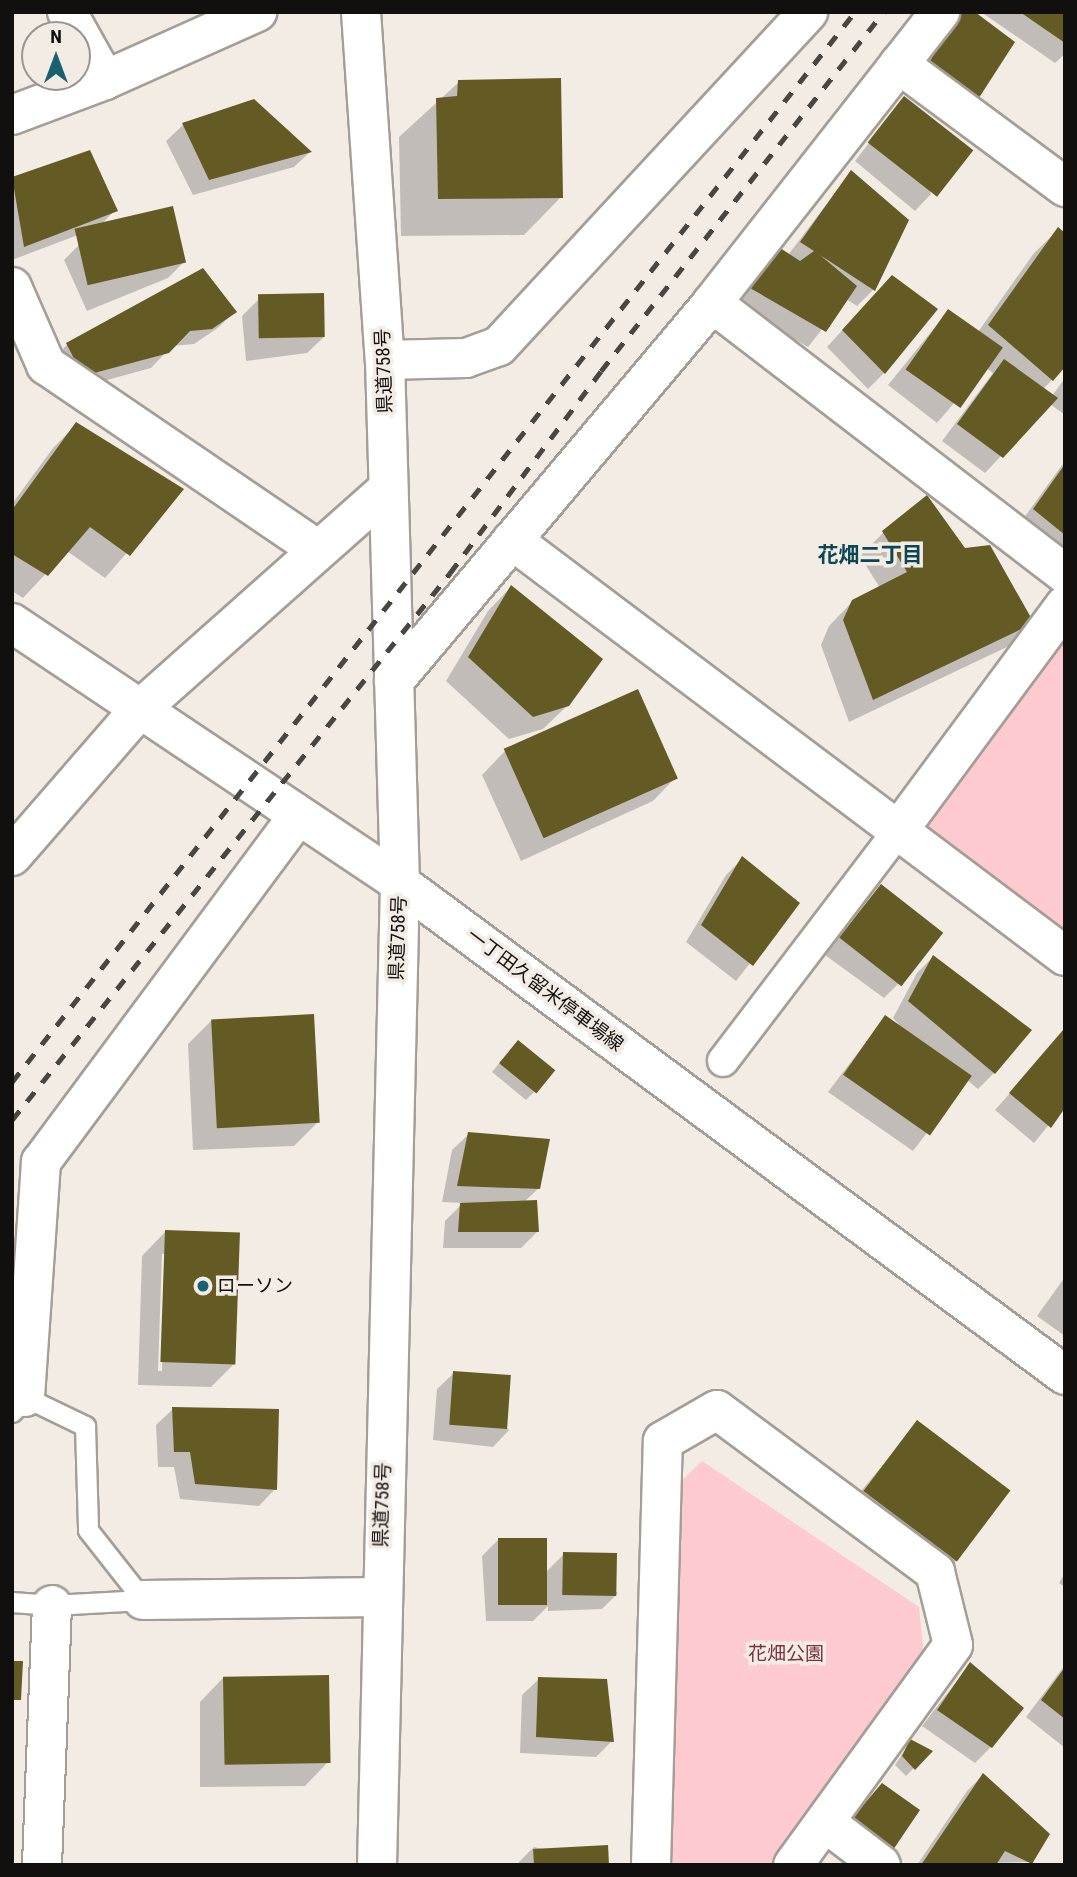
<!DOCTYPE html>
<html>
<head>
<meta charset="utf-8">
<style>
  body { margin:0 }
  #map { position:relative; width:1077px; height:1877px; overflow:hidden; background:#f2ece5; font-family:"Roboto Condensed","Noto Sans JP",sans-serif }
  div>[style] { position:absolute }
  .green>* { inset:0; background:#fccacf }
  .shadow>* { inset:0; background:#0003 }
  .building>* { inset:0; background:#645a24; transform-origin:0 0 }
  .roads { filter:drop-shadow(2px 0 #a49e97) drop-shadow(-2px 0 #a49e97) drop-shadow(0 2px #a49e97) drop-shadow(0 -2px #a49e97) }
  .service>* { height:19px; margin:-9.5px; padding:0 9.5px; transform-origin:9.5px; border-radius:9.5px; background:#fff }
  .pedestrian>* { height:30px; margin:-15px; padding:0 15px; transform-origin:15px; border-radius:15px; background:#fff }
  .minor>* { height:38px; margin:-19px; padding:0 19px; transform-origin:19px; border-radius:19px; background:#fff }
  .tertiary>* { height:38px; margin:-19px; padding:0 19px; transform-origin:19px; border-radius:19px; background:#fff }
  .secondary>* { height:38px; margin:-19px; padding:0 19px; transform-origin:19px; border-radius:19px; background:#fff }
  .rail>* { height:5px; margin-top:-2.5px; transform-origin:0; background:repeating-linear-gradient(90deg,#494642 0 12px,transparent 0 24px) }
  .dots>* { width:19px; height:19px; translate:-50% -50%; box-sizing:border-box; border:4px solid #f2ece5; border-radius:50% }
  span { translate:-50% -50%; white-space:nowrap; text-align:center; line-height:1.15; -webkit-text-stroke:7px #f2ece5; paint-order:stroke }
  .street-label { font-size:19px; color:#12100e }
  .poi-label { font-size:19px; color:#12100e }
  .left { translate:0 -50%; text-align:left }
  .park-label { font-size:19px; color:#7b303e }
  .neighbourhood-label { font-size:21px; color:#0b4753; font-weight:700 }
  .frame { position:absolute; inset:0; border:14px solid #12100e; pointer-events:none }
  .north { position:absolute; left:21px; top:21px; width:70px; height:70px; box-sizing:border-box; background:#f2ece5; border:2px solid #98948f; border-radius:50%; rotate:0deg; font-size:19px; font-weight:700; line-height:28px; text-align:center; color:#12100e }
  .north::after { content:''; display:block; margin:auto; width:24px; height:32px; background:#196171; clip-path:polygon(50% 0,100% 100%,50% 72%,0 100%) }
</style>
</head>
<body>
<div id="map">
  <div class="green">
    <i style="clip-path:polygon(1065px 629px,1065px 941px,911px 827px)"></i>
    <i style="clip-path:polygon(702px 1461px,919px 1607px,924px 1656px,772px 1865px,672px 1865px,676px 1486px)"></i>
  </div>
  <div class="shadow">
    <i style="clip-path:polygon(981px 12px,1065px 12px,1065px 54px,1055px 63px)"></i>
    <i style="clip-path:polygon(946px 21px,1012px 42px,914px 79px)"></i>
    <i style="clip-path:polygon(459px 82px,561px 197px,524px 235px,401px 236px,399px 137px)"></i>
    <i style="clip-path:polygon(904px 98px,931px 194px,915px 211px,855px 161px)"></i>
    <i style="clip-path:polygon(254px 101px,310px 152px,294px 167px,193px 195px,166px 141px,183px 125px)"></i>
    <i style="clip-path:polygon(89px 152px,115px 210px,99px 227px,12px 260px,12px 179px)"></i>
    <i style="clip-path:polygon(851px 172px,873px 290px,857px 306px,846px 299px,808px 347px,735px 305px,758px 262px,788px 255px)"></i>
    <i style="clip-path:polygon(172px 209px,184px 262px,168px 278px,87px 311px,64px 260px,80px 244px)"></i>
    <i style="clip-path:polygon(1058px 230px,1052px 380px,1043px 389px,1052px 396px,1065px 378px,1065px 415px,1050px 404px,985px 473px,942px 441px,993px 373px,985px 367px,937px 423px,888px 385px,948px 311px,978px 332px,1034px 253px)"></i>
    <i style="clip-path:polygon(203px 270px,235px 311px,219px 327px,194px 344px,172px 346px,151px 368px,67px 391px,50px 361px,67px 345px)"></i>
    <i style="clip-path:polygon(876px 293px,884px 373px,868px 389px,827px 347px)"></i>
    <i style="clip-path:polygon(258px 300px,324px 337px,307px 353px,246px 361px,242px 316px)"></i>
    <i style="clip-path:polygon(76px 425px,181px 490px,105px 578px,67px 551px,23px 598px,12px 591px,12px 504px,53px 448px)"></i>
    <i style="clip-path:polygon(1065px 461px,1065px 565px,1018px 526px)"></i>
    <i style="clip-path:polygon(884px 532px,964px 550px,1032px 623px,1009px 646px,849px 722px,821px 645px,829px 626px,853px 601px,880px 588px,860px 556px)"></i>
    <i style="clip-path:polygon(511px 587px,568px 705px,543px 729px,509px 739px,446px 681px,488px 611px)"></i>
    <i style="clip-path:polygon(505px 751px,676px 777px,653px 801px,521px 861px,482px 775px)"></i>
    <i style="clip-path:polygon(742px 859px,797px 903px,736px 981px,686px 942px,726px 875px)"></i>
    <i style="clip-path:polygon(881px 887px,900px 982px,884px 998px,825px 955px)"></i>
    <i style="clip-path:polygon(933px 957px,994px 1073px,978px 1089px,967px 1080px,913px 1151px,828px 1092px,885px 1017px,905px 1031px,893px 1018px,917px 973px)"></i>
    <i style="clip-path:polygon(212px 1020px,318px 1122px,294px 1146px,193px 1150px,188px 1044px)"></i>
    <i style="clip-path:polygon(1063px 1033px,1065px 1105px,1034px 1143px,995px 1110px)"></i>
    <i style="clip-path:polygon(510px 1050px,534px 1092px,526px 1100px,492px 1072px)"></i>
    <i style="clip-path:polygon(469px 1134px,539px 1188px,524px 1202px,537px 1232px,521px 1248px,443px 1248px,445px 1221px,463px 1203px,442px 1202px,452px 1150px)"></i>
    <i style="clip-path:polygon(evenodd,165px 1232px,235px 1363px,211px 1387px,138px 1385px,142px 1256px,165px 1232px,162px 1254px,166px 1254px,162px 1371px,158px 1371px,162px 1254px)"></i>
    <i style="clip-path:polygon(1065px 1277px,1065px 1336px,1037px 1316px)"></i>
    <i style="clip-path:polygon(454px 1373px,509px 1430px,493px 1447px,433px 1440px,437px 1389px)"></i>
    <i style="clip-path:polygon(173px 1409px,275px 1489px,259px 1506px,180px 1499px,174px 1467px,158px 1467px,156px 1425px)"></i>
    <i style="clip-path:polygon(918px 1423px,961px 1556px,938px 1579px,841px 1515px)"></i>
    <i style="clip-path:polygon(498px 1540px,547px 1571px,564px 1554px,618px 1593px,602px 1609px,548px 1611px,548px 1606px,533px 1621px,486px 1621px,482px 1556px)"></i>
    <i style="clip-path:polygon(1065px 1573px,1065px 1587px,1059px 1583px)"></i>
    <i style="clip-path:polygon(970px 1664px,991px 1747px,975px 1763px,922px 1726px)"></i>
    <i style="clip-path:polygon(1065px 1665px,1065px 1748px,1026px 1717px)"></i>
    <i style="clip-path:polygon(223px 1678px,328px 1762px,305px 1786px,200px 1787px,200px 1702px)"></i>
    <i style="clip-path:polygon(539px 1679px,612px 1741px,596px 1757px,520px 1753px,522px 1695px)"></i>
    <i style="clip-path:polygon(911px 1741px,930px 1751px,906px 1776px,895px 1765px)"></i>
    <i style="clip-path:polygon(983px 1775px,1030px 1862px,917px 1865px,967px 1791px)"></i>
    <i style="clip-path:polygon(882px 1785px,892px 1849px,876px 1865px,838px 1834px)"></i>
    <i style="clip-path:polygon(534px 1847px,607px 1865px,516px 1865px)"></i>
  </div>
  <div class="building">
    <i style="clip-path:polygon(957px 12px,975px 12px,1015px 42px,975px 104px,929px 63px)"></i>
    <i style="clip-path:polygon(1020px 12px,1065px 12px,1065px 43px)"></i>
    <i style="clip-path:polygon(561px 78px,563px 198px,438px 199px,436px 98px,457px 96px,458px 80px)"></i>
    <i style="left:904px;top:96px;width:88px;height:59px;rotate:38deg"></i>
    <i style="clip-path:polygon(254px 99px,312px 152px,209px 180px,182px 123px)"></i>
    <i style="clip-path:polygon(90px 150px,118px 211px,24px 247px,12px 177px)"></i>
    <i style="clip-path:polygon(851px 170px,909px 220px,875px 291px,820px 255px,857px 286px,826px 332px,750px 288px,774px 244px,800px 261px,814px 251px,800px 242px)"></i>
    <i style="left:173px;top:206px;width:58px;height:101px;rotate:77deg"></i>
    <i style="clip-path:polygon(1058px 227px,1065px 233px,1065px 367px,1053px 381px,988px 325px)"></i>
    <i style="clip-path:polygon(203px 268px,237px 312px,212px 329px,190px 331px,169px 353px,83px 376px,66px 343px)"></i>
    <i style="clip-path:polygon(892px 275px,938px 309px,885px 374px,842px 330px)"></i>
    <i style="left:324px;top:293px;width:44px;height:66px;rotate:89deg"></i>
    <i style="left:948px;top:309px;width:67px;height:74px;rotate:35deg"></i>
    <i style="clip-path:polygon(1004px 359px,1058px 398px,1003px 458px,957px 424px)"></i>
    <i style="clip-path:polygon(76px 422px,184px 489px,130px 556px,90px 527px,48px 576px,12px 554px,12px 510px)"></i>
    <i style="clip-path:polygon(1065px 464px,1065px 535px,1033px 509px)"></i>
    <i style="clip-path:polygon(927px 495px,965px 548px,990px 545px,1034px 623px,873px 700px,843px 620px,852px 600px,907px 572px,882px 531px)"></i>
    <i style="clip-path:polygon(511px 585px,603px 659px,569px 706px,533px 717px,468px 657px)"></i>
    <i style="left:638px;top:689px;width:98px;height:147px;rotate:66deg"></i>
    <i style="clip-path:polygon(742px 856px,800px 903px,753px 966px,701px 925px)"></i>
    <i style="left:881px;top:884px;width:79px;height:68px;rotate:38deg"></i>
    <i style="clip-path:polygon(933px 955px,1032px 1030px,995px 1074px,908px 1001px)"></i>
    <i style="left:314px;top:1014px;width:109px;height:103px;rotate:87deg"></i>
    <i style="left:885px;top:1015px;width:106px;height:73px;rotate:35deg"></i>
    <i style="clip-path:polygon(1063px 1030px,1065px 1108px,1051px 1128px,1009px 1093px)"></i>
    <i style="left:518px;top:1040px;width:48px;height:30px;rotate:39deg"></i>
    <i style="clip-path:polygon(468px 1132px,550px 1139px,540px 1189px,457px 1186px)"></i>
    <i style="clip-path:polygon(537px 1200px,539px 1232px,458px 1232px,460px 1203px)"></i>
    <i style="left:165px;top:1230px;width:75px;height:132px;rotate:2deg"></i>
    <i style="left:453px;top:1371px;width:58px;height:54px;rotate:4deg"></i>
    <i style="clip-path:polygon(172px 1407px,279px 1409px,277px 1490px,195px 1484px,190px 1452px,174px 1452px)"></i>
    <i style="left:917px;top:1420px;width:117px;height:89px;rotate:37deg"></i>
    <i style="left:498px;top:1538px;width:49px;height:67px"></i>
    <i style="left:563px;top:1552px;width:54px;height:43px;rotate:1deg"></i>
    <i style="clip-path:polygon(12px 1661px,23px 1661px,21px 1700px,12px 1700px)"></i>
    <i style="clip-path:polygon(970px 1662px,1024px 1708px,992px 1748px,937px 1710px)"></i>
    <i style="clip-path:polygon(1065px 1667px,1065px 1719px,1041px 1700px)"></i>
    <i style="left:329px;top:1675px;width:88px;height:106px;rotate:89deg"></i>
    <i style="clip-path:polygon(538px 1677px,607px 1679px,614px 1742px,536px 1737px)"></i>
    <i style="clip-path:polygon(910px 1739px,933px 1751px,915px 1770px,902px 1756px)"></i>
    <i style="clip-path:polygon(983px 1773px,1050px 1834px,1032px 1864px,1005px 1851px,996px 1865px,921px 1865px)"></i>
    <i style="clip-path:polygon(882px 1783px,920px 1810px,893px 1850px,853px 1817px)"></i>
    <i style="left:608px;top:1845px;width:20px;height:75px;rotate:87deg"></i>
  </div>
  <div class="roads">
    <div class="service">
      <i style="left:12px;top:1412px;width:20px;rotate:-49deg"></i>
      <i style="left:25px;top:1397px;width:67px;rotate:25.8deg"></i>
      <i style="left:85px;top:1426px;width:104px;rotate:88.3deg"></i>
      <i style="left:88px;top:1530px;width:89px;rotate:51.8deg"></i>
      <i style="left:12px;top:1602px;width:40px;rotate:4.3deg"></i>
      <i style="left:52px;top:1605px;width:91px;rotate:-3.1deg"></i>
    </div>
    <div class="pedestrian">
      <i style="left:723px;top:1061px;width:289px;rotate:-52.7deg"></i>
    </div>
    <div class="minor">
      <i style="left:67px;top:12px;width:78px;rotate:60.8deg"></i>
      <i style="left:899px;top:64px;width:207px;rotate:36.5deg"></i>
      <i style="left:12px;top:287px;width:85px;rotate:66.4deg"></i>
      <i style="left:46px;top:365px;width:329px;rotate:34.2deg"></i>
      <i style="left:712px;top:303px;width:445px;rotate:37.5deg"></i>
      <i style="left:385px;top:360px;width:81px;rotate:-1.4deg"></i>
      <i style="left:466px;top:358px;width:35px;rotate:-20deg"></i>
      <i style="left:499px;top:346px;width:455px;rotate:-47.2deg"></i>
      <i style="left:512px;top:540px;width:692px;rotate:36.95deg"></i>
      <i style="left:394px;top:681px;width:494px;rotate:-49.9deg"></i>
      <i style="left:712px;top:303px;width:370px;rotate:-51.9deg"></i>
      <i style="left:898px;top:831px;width:281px;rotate:-53.5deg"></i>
      <i style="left:12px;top:856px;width:194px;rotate:-49deg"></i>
      <i style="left:139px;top:710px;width:333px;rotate:-41.6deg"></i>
      <i style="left:25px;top:1397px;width:236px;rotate:-86.1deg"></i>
      <i style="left:41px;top:1162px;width:430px;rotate:-53.4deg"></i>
      <i style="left:826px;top:1823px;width:69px;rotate:37.4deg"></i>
      <i style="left:42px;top:1865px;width:260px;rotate:-87.8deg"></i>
      <i style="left:651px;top:1865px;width:424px;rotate:-88.4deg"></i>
      <i style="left:663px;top:1441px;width:62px;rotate:-29.9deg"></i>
      <i style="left:717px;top:1410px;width:272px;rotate:36.6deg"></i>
      <i style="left:935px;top:1572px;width:75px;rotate:76.1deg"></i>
      <i style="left:953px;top:1645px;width:272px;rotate:126deg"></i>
    </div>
    <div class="tertiary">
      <i style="left:12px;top:115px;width:99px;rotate:-20.6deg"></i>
      <i style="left:105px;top:80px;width:167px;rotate:-24.1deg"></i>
      <i style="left:143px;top:1600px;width:237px;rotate:-0.7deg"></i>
    </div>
    <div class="secondary">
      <i style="left:361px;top:12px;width:349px;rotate:86.1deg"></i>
      <i style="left:385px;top:360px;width:523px;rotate:88.36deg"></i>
      <i style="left:400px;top:883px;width:982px;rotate:91.34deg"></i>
      <i style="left:12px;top:623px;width:467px;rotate:33.8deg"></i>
      <i style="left:400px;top:883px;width:827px;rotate:36.5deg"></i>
    </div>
  </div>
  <div class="rail">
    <i style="left:12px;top:1082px;width:1362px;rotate:-51.77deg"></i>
    <i style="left:12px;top:1120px;width:701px;rotate:-51.31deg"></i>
    <i style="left:450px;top:573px;width:252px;rotate:-53.2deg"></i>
    <i style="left:601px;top:371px;width:457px;rotate:-51.8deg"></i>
  </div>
  <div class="dots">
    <i style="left:203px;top:1286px;background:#196171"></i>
  </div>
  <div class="street-label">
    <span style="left:384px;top:371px;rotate:-92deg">県道758号</span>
    <span style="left:398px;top:938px;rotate:-88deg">県道758号</span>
    <span style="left:545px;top:990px;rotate:37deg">一丁田久留米停車場線</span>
    <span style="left:382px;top:1505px;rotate:-88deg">県道758号</span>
  </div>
  <div class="poi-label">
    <span class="left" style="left:217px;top:1286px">ローソン</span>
  </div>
  <div class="park-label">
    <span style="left:786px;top:1654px">花畑公園</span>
  </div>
  <div class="neighbourhood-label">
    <span style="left:870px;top:555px">花畑二丁目</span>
  </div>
  <div class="frame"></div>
  <div class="north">N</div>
</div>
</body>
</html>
